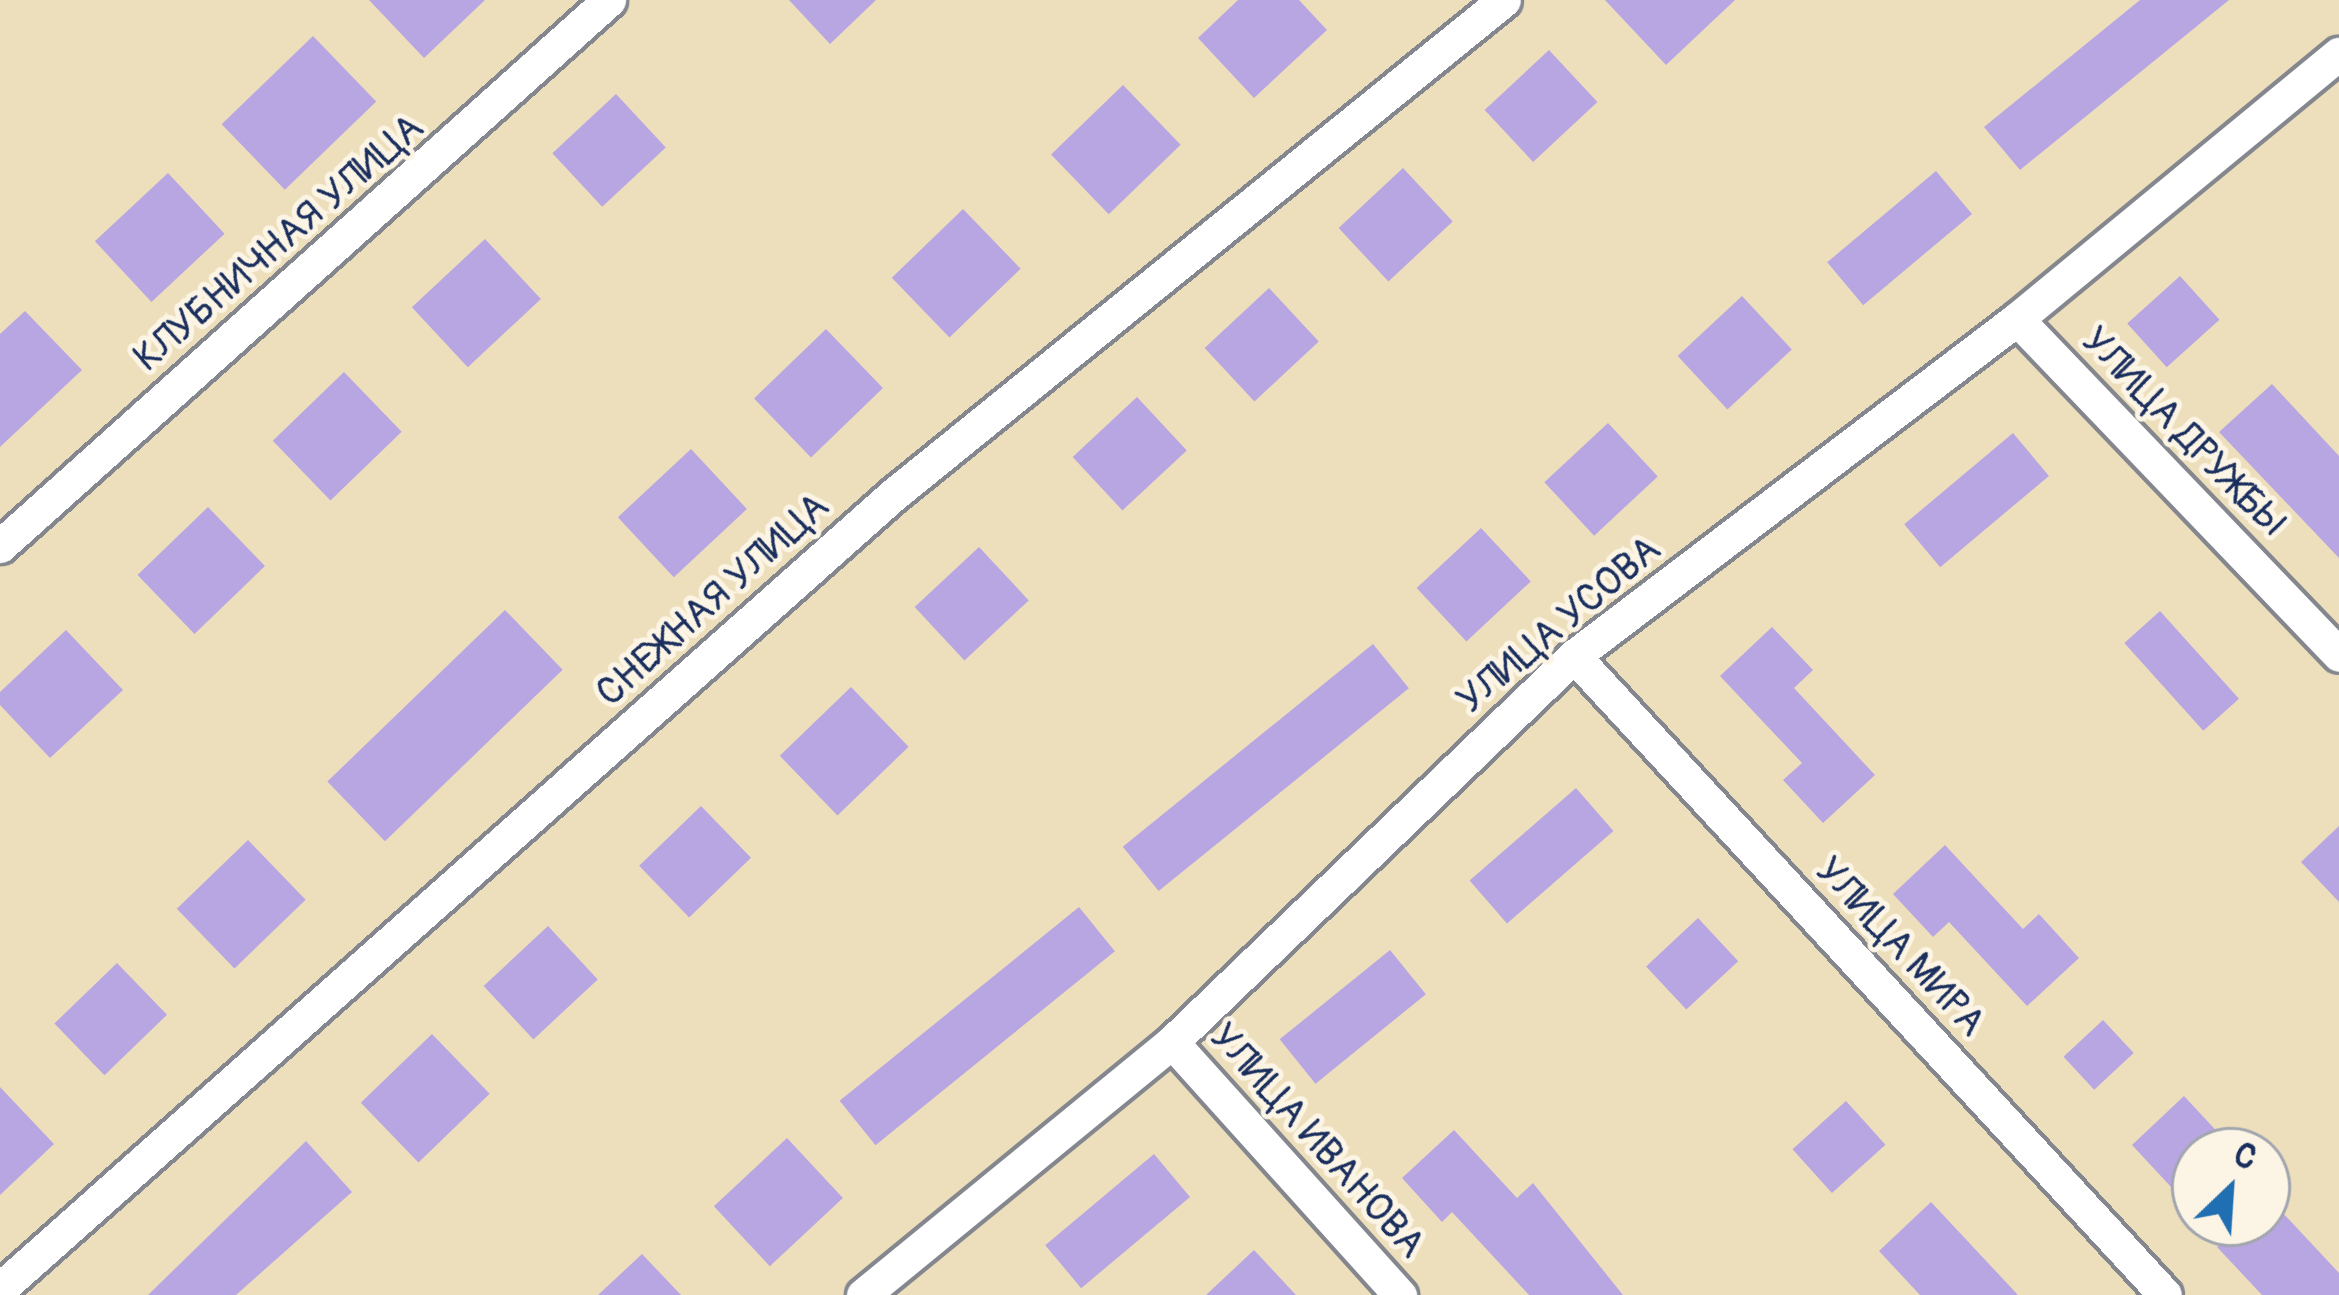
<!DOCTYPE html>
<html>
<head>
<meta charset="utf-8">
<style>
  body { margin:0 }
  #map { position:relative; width:2339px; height:1295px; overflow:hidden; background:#eddfbc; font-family:Pangolin,sans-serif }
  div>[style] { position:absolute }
  .building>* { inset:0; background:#b8a6e3; transform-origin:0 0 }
  .roads { filter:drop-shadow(3px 0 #84878d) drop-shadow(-3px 0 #84878d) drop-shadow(0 3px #84878d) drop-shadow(0 -3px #84878d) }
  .street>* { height:33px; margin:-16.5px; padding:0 16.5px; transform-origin:16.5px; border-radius:16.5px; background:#fff }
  span { translate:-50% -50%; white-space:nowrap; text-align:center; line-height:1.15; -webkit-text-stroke:10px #fcf5e5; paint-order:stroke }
  .street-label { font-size:39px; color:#1b2f5e }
  .north { position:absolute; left:2171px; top:1127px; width:120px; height:120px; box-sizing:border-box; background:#fcf5e5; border:3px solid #a2a6af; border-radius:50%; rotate:25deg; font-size:33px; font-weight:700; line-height:48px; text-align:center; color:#1b2f5e }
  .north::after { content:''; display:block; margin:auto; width:42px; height:54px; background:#1f6fb2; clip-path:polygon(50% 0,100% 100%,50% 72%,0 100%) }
</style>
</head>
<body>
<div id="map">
  <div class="building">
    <i style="clip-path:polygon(369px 0,485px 0,424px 58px)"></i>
    <i style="clip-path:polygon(789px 0,876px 0,830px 44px)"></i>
    <i style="clip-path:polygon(1238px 0,1299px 0,1327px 30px,1254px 98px,1198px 38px)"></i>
    <i style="clip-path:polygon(1605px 0,1735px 0,1666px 65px)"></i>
    <i style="clip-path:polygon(2140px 0,2229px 0,2020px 170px,1984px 127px)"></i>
    <i style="left:313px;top:36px;width:91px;height:127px;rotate:46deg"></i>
    <i style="left:1549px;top:50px;width:71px;height:88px;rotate:47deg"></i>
    <i style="left:1123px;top:85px;width:83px;height:100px;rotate:46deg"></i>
    <i style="left:616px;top:94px;width:73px;height:87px;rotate:47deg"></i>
    <i style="left:1403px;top:168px;width:73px;height:88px;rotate:47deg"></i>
    <i style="left:1936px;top:171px;width:56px;height:142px;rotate:50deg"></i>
    <i style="left:168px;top:173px;width:83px;height:100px;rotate:47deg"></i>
    <i style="left:963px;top:209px;width:83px;height:99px;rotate:46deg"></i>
    <i style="left:485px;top:239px;width:82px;height:100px;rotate:47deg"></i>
    <i style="left:2180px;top:276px;width:59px;height:71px;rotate:48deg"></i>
    <i style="left:1269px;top:288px;width:73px;height:88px;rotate:47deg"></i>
    <i style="left:1742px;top:296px;width:73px;height:88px;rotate:47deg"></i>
    <i style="clip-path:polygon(25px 311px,82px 370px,0 447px,0 334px)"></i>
    <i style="left:826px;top:329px;width:82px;height:100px;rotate:46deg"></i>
    <i style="left:344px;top:372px;width:83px;height:99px;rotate:46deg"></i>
    <i style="clip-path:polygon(2272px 384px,2339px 456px,2339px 558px,2219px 432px)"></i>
    <i style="left:1137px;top:397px;width:73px;height:88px;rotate:47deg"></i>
    <i style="left:1608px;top:423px;width:73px;height:87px;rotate:47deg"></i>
    <i style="left:2013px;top:433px;width:56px;height:142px;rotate:50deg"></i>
    <i style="left:691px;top:449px;width:82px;height:100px;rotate:47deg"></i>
    <i style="left:208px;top:507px;width:82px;height:98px;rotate:46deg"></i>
    <i style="left:1481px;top:528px;width:73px;height:88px;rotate:47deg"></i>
    <i style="left:979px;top:547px;width:73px;height:88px;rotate:47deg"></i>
    <i style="left:505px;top:610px;width:83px;height:247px;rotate:46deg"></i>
    <i style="left:2160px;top:611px;width:118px;height:48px;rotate:48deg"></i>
    <i style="clip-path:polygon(1772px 627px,1813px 670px,1794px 688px,1875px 775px,1823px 823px,1783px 780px,1802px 763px,1720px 676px)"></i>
    <i style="clip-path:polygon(66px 630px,123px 690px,50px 758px,0 705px,0 692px)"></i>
    <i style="left:1373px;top:644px;width:57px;height:322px;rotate:51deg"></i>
    <i style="left:851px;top:687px;width:83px;height:99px;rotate:46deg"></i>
    <i style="left:1576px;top:788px;width:57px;height:141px;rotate:49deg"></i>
    <i style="left:701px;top:806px;width:72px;height:86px;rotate:46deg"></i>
    <i style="clip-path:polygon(2339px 826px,2339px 902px,2301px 862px)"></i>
    <i style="left:248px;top:840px;width:83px;height:99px;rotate:46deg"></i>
    <i style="clip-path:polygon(1945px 845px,2023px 929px,2039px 914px,2079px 958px,2027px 1006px,1949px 922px,1933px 937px,1893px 894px)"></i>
    <i style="left:1079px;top:907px;width:57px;height:308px;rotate:51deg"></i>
    <i style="left:1698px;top:918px;width:59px;height:71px;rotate:47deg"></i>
    <i style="left:548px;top:926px;width:73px;height:88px;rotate:47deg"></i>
    <i style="left:1390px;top:950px;width:57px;height:142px;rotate:51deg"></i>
    <i style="left:117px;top:963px;width:72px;height:87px;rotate:46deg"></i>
    <i style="left:2103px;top:1020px;width:45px;height:54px;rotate:47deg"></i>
    <i style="left:432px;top:1034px;width:83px;height:99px;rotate:46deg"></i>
    <i style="clip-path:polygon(0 1087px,54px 1144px,0 1195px)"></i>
    <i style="clip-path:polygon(2184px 1096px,2224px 1139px,2212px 1151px,2195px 1151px,2195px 1167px,2172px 1188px,2132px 1145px)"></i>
    <i style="left:1846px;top:1101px;width:59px;height:72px;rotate:48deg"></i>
    <i style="clip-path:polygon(1454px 1130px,1517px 1198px,1533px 1183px,1623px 1295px,1529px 1295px,1452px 1212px,1442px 1222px,1402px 1178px)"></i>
    <i style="left:787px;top:1138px;width:82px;height:100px;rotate:47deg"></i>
    <i style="clip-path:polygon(306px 1141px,352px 1192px,236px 1295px,148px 1295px)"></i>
    <i style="left:1154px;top:1154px;width:56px;height:142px;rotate:50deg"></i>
    <i style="clip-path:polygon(2267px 1196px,2339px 1273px,2339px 1295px,2262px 1295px,2217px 1247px,2243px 1223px,2267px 1223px)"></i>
    <i style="clip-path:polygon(1931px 1202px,2018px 1295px,1920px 1295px,1879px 1251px)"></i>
    <i style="clip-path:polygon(1254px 1250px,1296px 1295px,1206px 1295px)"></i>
    <i style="clip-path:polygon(642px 1254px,681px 1295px,598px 1295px)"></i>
  </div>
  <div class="roads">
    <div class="street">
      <i style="left:2017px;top:319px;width:465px;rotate:46.2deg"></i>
      <i style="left:0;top:546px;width:818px;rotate:-41.88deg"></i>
      <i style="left:1574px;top:656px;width:870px;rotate:47.23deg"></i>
      <i style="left:1172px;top:1042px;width:341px;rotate:48deg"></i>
      <i style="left:0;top:1289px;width:1195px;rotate:-41.64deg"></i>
      <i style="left:893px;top:495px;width:786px;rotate:-39.01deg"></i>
      <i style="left:863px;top:1295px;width:399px;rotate:-39.3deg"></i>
      <i style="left:1172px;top:1042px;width:557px;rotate:-43.84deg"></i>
      <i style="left:1574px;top:656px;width:557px;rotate:-37.26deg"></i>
      <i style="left:2017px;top:319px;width:417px;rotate:-39.5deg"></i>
    </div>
  </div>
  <div class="street-label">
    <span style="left:279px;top:243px;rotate:-41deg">КЛУБНИЧНАЯ УЛИЦА</span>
    <span style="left:2183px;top:432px;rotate:46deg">УЛИЦА ДРУЖБЫ</span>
    <span style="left:713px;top:600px;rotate:-42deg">СНЕЖНАЯ УЛИЦА</span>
    <span style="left:1559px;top:625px;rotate:-40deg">УЛИЦА УСОВА</span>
    <span style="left:1900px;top:947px;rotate:47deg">УЛИЦА МИРА</span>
    <span style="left:1317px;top:1141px;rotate:48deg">УЛИЦА ИВАНОВА</span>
  </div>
  <div class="north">С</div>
</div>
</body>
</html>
